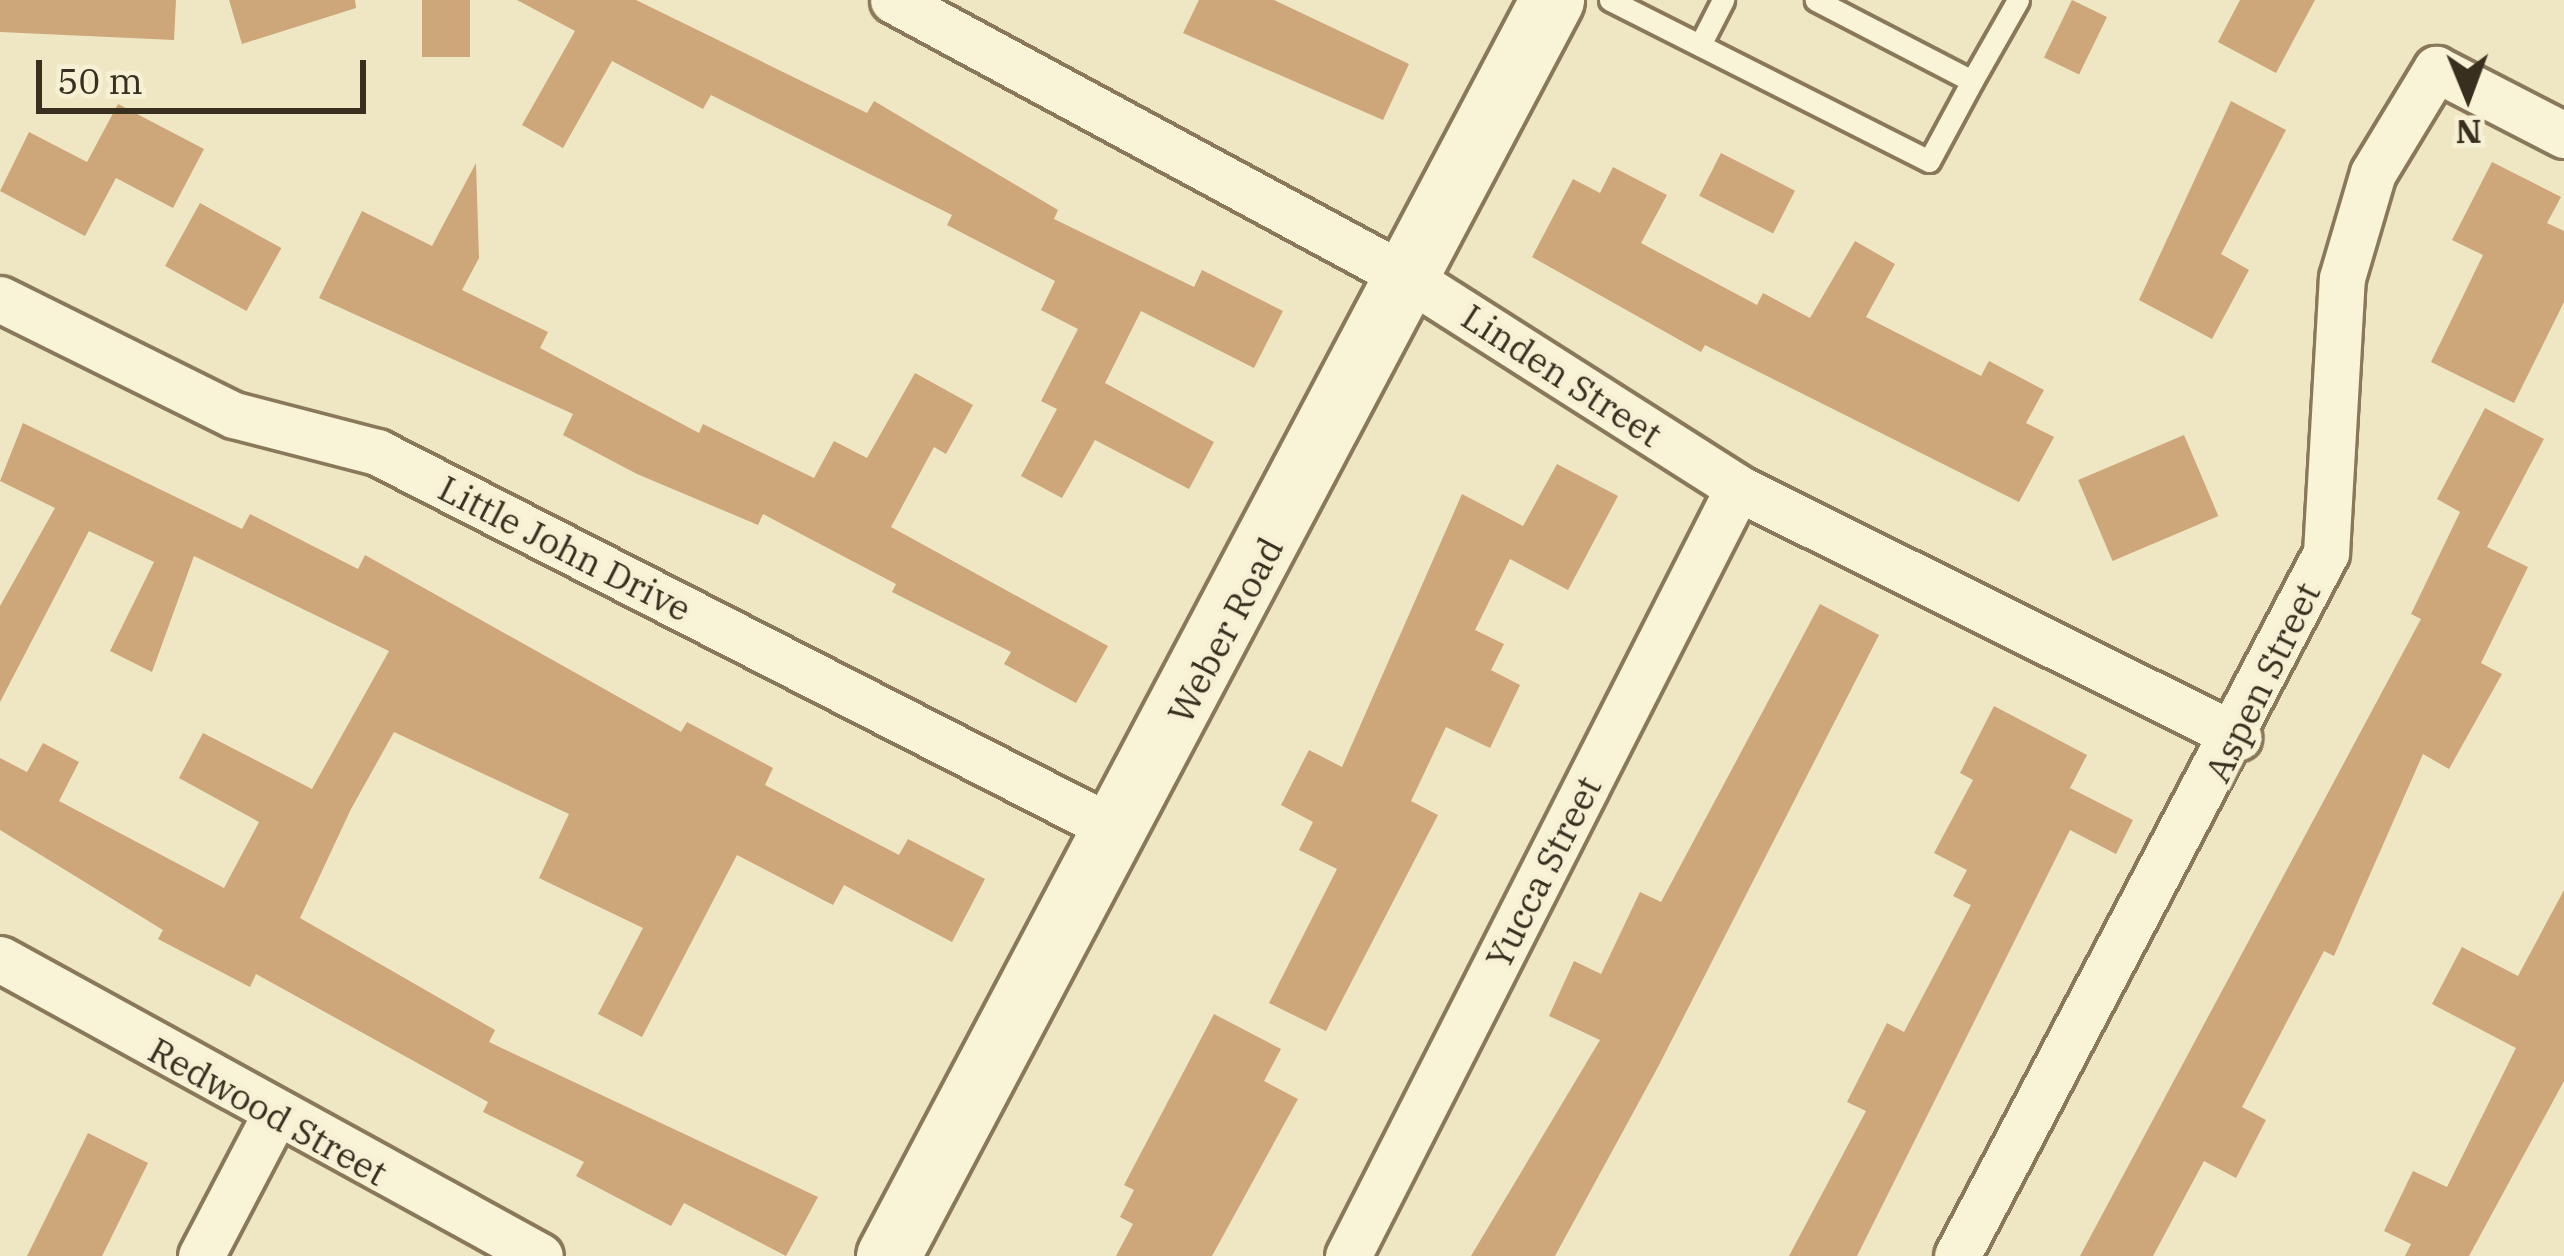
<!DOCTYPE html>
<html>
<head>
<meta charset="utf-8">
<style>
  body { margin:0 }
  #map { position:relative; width:2564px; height:1256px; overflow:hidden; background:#efe7c4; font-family:"IBM Plex Serif",serif }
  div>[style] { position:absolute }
  .building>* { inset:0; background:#cda67a; transform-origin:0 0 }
  .roads { filter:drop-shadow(3px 0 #89795a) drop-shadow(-3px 0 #89795a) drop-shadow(0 3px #89795a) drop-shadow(0 -3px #89795a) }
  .service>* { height:21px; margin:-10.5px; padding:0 10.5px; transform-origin:10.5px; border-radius:10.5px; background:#f9f3d8 }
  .minor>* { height:45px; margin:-22.5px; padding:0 22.5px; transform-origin:22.5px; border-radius:22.5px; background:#f9f3d8 }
  .secondary>* { height:63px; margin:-31.5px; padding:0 31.5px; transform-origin:31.5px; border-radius:31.5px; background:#f9f3d8 }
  span { translate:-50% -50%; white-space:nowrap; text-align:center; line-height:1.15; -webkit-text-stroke:9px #f6f0d4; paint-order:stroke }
  .street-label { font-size:36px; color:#392f1e }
  .north { position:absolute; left:2408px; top:36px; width:120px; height:120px; -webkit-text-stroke:9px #f6f0d4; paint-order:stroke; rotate:179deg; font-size:33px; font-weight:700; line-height:48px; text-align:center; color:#392f1e }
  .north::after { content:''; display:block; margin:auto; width:42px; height:54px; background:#392f1e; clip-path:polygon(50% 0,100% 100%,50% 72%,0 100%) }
  .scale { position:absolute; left:36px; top:60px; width:330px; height:54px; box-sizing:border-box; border:6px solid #392f1e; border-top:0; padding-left:15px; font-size:36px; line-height:42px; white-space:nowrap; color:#392f1e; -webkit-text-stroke:9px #f6f0d4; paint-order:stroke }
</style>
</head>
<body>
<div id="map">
  <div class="building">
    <i style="clip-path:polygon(0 0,176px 0,174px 40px,0 32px)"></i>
    <i style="clip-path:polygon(229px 0,355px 0,356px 8px,242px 44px)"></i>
    <i style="left:422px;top:0;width:48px;height:57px"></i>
    <i style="clip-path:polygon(517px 0,636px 0,867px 113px,874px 101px,1058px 210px,1054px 219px,1194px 287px,1202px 270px,1283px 311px,1254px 368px,1141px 311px,1105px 383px,1214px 442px,1189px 489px,1095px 440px,1062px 498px,1021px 476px,1057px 409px,1041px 401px,1078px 329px,1041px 310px,1055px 281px,947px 225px,952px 215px,711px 95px,703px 109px,612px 61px,563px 148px,522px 125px,575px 31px)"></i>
    <i style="clip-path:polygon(1199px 0,1274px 0,1409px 64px,1383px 120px,1183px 33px)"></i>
    <i style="left:2072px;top:0;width:39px;height:64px;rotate:26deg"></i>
    <i style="clip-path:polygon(2240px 0,2315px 0,2276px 73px,2218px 42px)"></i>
    <i style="clip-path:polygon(2231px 101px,2286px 130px,2221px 254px,2249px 270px,2212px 339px,2139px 300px)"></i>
    <i style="clip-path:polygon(118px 104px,204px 149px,173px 208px,116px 178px,85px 236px,0 191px,29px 132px,87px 162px)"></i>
    <i style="left:1721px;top:153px;width:83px;height:48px;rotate:27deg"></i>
    <i style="clip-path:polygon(2492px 162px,2561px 197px,2547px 223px,2564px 231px,2564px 302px,2514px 403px,2431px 362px,2483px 255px,2452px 240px)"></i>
    <i style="clip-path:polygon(476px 163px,479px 258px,462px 290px,548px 332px,540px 348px,699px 433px,703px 424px,814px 478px,834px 441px,867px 458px,915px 373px,973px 405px,946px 454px,934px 447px,891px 527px,1108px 646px,1076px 703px,1004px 664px,1011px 652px,892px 592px,896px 584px,763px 514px,758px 525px,637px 474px,563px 435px,573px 414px,319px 298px,362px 211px,432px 246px)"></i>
    <i style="clip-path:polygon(1613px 167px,1667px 195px,1641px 243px,1757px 305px,1763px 293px,1810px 318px,1855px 241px,1895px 264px,1866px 317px,1981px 376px,1989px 361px,2044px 390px,2026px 423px,2054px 437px,2019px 502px,1705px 345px,1701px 352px,1532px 257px,1573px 179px,1600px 193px)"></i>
    <i style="left:200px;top:203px;width:93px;height:72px;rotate:29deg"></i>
    <i style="clip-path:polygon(2485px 408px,2544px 439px,2487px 547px,2528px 567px,2481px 663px,2502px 674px,2449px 769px,2423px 754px,2334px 956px,2324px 951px,2242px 1107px,2266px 1120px,2236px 1178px,2204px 1161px,2153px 1256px,2080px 1256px,2421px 619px,2411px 614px,2460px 512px,2437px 499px)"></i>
    <i style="clip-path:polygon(23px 423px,242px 529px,250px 514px,358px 569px,365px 555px,681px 732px,687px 722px,773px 768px,765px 785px,899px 855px,908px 839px,985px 879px,952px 942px,844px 885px,833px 905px,737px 855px,642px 1037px,598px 1014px,643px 928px,539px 878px,569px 814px,394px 732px,351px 809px,300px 918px,495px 1030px,489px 1042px,818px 1197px,786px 1256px,684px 1203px,671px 1226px,576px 1176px,584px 1162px,483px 1112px,488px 1102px,256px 974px,250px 987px,158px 939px,163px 930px,0 830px,0 758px,27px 772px,43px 743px,79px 762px,59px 801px,224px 888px,259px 822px,179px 778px,203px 733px,312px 789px,389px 651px,194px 556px,152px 672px,110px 651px,154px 562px,89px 531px,0 702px,0 606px,55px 508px,0 481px)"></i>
    <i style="left:2184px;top:435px;width:88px;height:115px;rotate:67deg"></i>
    <i style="clip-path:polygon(1557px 464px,1618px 496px,1568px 590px,1510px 559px,1475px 630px,1504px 644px,1491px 670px,1520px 685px,1490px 748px,1446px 727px,1411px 801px,1438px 815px,1326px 1031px,1269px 1003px,1337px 869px,1299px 850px,1313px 822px,1281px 805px,1309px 750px,1342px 767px,1462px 494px,1523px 526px)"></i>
    <i style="clip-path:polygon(1820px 604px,1879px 635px,1658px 1067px,1555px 1256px,1471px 1256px,1600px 1040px,1549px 1016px,1574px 961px,1601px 974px,1640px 892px,1661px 902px)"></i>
    <i style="clip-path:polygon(1994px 706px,2087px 755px,2070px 788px,2133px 820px,2116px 854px,2070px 830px,1857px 1256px,1789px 1256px,1866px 1111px,1847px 1102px,1887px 1023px,1904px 1032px,1971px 905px,1953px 896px,1967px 870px,1934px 853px,1973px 780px,1960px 773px)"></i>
    <i style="clip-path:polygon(2564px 890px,2564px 1081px,2469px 1256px,2405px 1256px,2411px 1244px,2384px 1231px,2413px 1171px,2447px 1187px,2516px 1048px,2432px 1004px,2462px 947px,2518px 976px)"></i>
    <i style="clip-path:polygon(1214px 1014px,1281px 1049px,1264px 1081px,1298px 1099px,1212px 1256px,1116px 1256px,1133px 1224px,1120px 1217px,1134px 1190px,1124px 1185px)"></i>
    <i style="clip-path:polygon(88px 1133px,148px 1163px,102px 1256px,27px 1256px)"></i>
  </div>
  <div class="roads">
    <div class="service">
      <i style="left:1610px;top:0;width:357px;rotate:26.8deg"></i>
      <i style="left:1929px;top:161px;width:91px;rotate:-61.7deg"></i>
      <i style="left:1972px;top:81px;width:176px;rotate:-152.6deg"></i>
      <i style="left:1700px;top:45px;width:51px;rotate:-62.9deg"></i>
      <i style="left:1972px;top:81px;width:93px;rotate:-60.4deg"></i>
    </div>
    <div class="minor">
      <i style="left:893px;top:0;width:590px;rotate:28.35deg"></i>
      <i style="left:1412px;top:280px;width:387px;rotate:32.5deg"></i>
      <i style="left:1738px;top:488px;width:559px;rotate:26.47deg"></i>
      <i style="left:0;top:299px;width:261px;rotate:26.4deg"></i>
      <i style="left:234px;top:415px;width:148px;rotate:14.5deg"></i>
      <i style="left:377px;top:452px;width:832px;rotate:27.09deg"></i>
      <i style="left:0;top:959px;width:616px;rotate:28.81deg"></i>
      <i style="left:201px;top:1256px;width:156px;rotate:-62.4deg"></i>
      <i style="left:1348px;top:1256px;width:861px;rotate:-63.08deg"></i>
      <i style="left:1957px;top:1256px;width:794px;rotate:-62.31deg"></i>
      <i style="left:2326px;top:553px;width:275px;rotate:-86.7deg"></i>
      <i style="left:2342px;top:278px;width:109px;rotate:-73.6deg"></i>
      <i style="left:2373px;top:173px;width:122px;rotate:-58.8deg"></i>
      <i style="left:2436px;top:69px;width:144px;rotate:27.3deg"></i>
    </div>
    <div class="secondary">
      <i style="left:888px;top:1256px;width:1421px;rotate:-62.14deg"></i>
    </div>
  </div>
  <div class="street-label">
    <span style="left:1562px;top:375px;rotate:33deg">Linden Street</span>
    <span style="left:565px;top:548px;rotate:27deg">Little John Drive</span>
    <span style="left:1225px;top:630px;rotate:-62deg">Weber Road</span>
    <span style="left:2262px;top:682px;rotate:-64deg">Aspen Street</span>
    <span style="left:1543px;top:872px;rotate:-63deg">Yucca Street</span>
    <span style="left:268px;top:1111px;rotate:29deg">Redwood Street</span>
  </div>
  <div class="north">N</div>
  <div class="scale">50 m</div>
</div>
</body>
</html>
